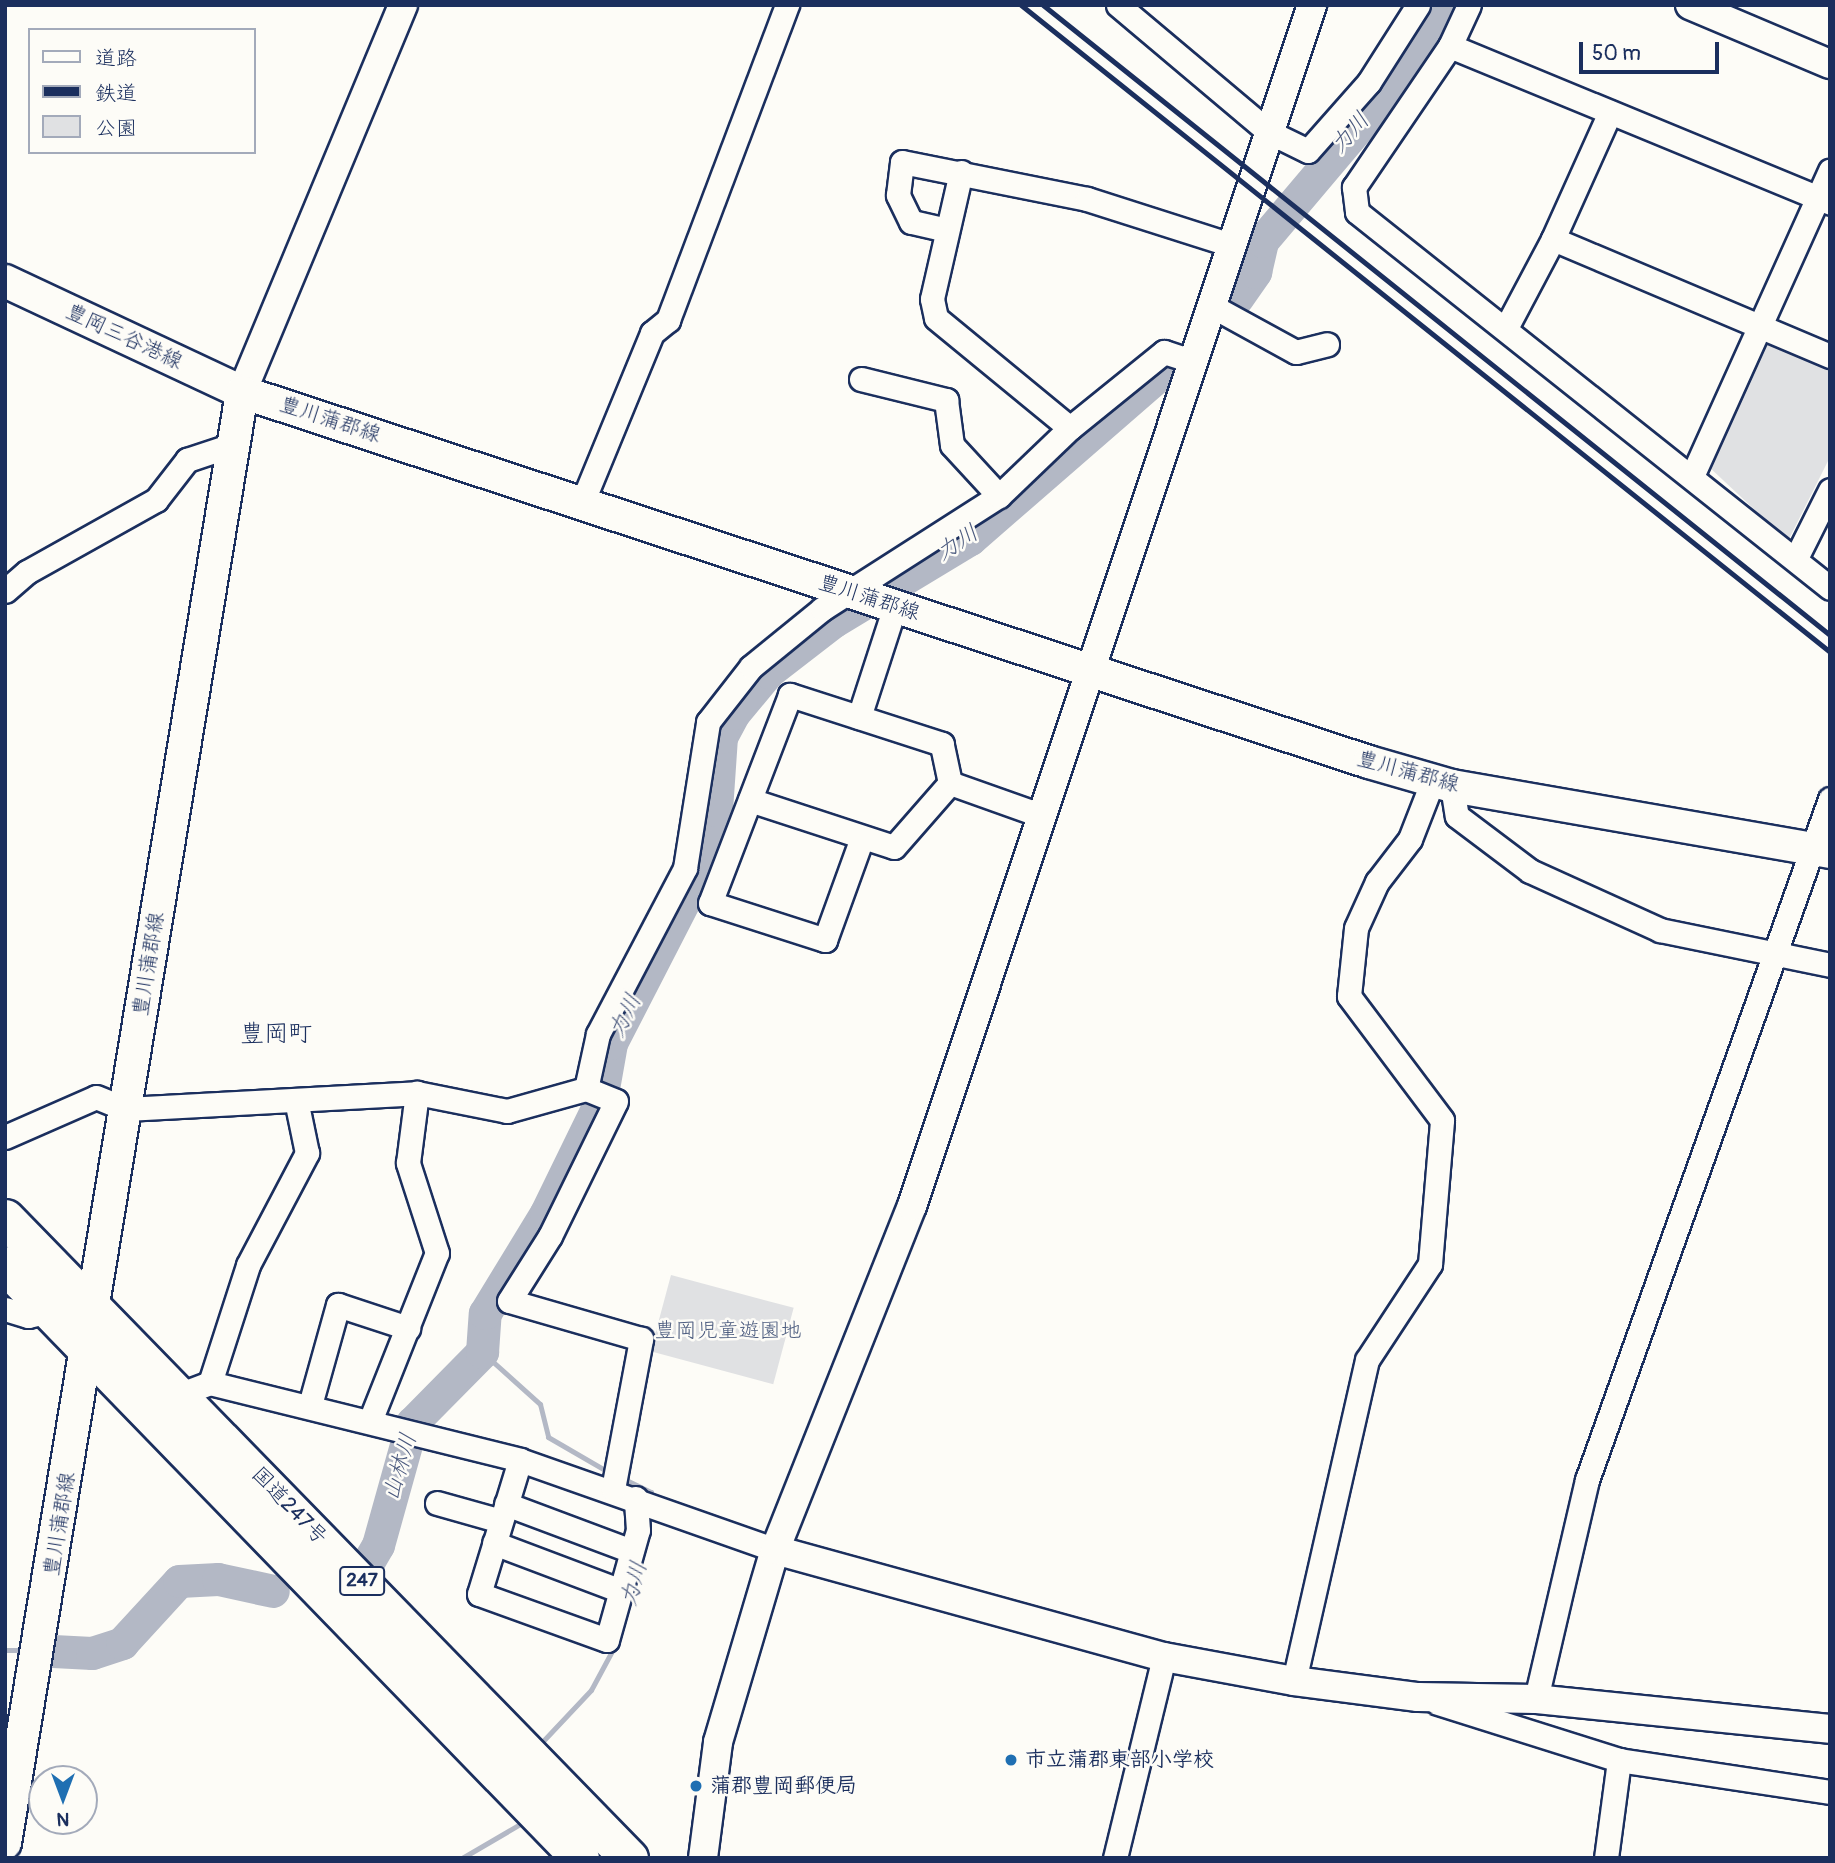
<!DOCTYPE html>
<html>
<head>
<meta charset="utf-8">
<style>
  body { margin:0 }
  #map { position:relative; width:1835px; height:1863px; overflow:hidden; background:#fdfcf7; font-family:Pangolin,"Klee One",sans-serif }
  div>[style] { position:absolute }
  .green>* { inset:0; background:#e0e1e3; transform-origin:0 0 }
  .stream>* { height:5px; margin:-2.5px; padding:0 2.5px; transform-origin:2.5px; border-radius:2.5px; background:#b3b8c5 }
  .river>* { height:33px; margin:-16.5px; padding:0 16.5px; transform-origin:16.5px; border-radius:16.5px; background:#b3b8c5 }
  .roads { filter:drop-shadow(2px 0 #1b2f5e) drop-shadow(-2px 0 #1b2f5e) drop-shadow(0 2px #1b2f5e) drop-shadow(0 -2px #1b2f5e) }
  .minor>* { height:23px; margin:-11.5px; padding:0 11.5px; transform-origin:11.5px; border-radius:11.5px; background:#fdfcf7 }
  .tertiary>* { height:28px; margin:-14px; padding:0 14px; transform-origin:14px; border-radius:14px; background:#fdfcf7 }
  .secondary>* { height:32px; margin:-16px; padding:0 16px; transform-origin:16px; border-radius:16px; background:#fdfcf7 }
  .trunk>* { height:37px; margin:-18.5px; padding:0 18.5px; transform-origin:18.5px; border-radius:18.5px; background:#fdfcf7 }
  .rail>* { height:5px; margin:-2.5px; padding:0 2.5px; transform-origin:2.5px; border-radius:2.5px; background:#1b2f5e }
  .dots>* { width:19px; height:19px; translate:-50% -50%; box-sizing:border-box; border:4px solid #fdfcf7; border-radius:50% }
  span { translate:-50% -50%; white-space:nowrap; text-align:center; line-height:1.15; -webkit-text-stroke:5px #fdfcf7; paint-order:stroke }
  .shield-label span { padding:2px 5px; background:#fdfcf7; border:2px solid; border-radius:5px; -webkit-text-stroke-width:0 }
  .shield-label { font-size:19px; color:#1b2f5e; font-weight:700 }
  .street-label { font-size:21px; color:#1b2f5e }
  .park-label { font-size:21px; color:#4c5c7f }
  .poi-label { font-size:21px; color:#1b2f5e; font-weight:700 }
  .left { translate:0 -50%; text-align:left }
  .water-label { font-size:23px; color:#49587d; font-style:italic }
  .quarter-label { font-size:24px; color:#1b2f5e }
  .frame { position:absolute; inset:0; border:7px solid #1b2f5e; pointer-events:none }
  .legend { position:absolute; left:28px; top:28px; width:228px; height:126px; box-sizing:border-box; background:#fdfcf7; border:2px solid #a3aaba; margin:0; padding:9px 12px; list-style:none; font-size:21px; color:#1b2f5e }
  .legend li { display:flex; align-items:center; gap:14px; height:35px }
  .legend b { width:35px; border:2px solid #a3aaba }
  .north { position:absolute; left:28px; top:1765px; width:70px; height:70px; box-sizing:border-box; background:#fdfcf7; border:2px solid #a3aaba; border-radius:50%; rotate:180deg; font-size:19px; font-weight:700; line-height:28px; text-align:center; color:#1b2f5e }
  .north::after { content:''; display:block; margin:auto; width:24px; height:32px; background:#1f6fb2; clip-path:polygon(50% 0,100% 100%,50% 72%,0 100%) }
  .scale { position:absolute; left:1579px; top:42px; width:140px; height:32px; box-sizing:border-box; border:4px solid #1b2f5e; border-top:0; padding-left:9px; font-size:21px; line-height:24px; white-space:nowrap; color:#1b2f5e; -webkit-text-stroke:5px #fdfcf7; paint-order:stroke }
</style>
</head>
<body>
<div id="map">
  <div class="green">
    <i style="clip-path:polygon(1761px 332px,1830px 366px,1830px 457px,1788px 541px,1708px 466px)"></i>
    <i style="left:671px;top:1275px;width:127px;height:79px;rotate:15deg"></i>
  </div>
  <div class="stream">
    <i style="left:482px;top:1352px;width:78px;rotate:41.9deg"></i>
    <i style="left:540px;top:1404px;width:34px;rotate:76deg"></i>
    <i style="left:548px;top:1437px;width:72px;rotate:30.1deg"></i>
    <i style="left:622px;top:1478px;width:32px;rotate:26deg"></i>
    <i style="left:651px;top:1492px;width:7px;rotate:98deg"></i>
    <i style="left:5px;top:1650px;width:21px"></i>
    <i style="left:543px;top:1741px;width:70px;rotate:-46.7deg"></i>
    <i style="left:591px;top:1690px;width:59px;rotate:-61.7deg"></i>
    <i style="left:462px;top:1858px;width:69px;rotate:-30.3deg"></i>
  </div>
  <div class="river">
    <i style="left:1237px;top:298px;width:32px;rotate:-55deg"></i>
    <i style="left:1255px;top:272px;width:32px;rotate:-77deg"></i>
    <i style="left:1262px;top:241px;width:228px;rotate:-49.8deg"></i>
    <i style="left:1409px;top:67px;width:73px;rotate:-58.5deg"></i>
    <i style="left:367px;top:1564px;width:22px;rotate:-60deg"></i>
    <i style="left:378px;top:1545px;width:127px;rotate:-74.4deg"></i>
    <i style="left:412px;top:1423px;width:100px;rotate:-45.4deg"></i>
    <i style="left:482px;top:1352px;width:39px;rotate:-86deg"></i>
    <i style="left:485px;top:1313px;width:117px;rotate:-58.6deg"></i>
    <i style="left:546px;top:1213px;width:126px;rotate:-64deg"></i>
    <i style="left:601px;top:1100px;width:58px;rotate:-80deg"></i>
    <i style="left:611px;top:1043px;width:197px;rotate:-62.8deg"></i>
    <i style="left:701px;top:868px;width:60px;rotate:-75.5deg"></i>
    <i style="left:716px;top:810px;width:73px;rotate:-86.1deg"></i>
    <i style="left:721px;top:737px;width:27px;rotate:-62deg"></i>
    <i style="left:734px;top:713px;width:53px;rotate:-50.3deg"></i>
    <i style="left:768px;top:672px;width:83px;rotate:-37.7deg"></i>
    <i style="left:834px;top:621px;width:159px;rotate:-31.1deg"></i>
    <i style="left:970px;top:539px;width:256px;rotate:-41deg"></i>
    <i style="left:53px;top:1651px;width:39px;rotate:3deg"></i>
    <i style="left:92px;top:1653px;width:32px;rotate:-18deg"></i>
    <i style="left:122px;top:1643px;width:84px;rotate:-47.4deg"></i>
    <i style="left:179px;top:1581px;width:39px;rotate:-3deg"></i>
    <i style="left:218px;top:1579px;width:56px;rotate:12.3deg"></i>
  </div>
  <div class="roads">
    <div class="minor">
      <i style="left:1118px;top:5px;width:197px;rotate:40.1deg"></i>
      <i style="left:1269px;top:132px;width:43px;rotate:26deg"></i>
      <i style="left:1308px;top:151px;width:92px;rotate:-48.5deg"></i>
      <i style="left:1369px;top:82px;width:91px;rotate:-57.5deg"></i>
      <i style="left:1469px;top:5px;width:45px;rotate:114.9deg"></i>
      <i style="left:1450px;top:46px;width:171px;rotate:124.2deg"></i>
      <i style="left:1354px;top:187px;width:25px;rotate:83deg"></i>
      <i style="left:1357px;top:212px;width:604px;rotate:38.48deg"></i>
      <i style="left:1450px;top:46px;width:411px;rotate:22.4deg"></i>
      <i style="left:961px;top:172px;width:130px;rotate:102.9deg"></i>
      <i style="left:932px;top:299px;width:19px;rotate:78deg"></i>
      <i style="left:936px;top:318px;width:173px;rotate:39.4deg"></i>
      <i style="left:947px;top:230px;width:37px;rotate:-167deg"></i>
      <i style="left:911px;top:222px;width:30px;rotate:-116deg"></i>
      <i style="left:898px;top:195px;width:33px;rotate:-83deg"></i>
      <i style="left:902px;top:162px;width:189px;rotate:11.3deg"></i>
      <i style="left:1087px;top:199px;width:151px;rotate:17.7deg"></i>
      <i style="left:1553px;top:239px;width:139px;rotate:-65.8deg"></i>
      <i style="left:1210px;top:305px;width:98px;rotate:28.7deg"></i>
      <i style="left:1296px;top:352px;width:32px;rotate:-14deg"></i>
      <i style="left:1507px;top:326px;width:98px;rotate:-62.1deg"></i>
      <i style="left:1553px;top:239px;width:301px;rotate:22.9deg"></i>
      <i style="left:861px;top:379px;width:88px;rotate:13.9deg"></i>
      <i style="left:946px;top:400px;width:45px;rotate:82.4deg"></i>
      <i style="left:952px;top:445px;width:69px;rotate:47.3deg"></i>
      <i style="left:1693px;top:474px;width:333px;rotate:-65.7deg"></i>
      <i style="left:582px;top:503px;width:184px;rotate:-67.6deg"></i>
      <i style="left:652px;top:333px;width:21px;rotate:-39deg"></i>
      <i style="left:668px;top:320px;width:337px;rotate:-69.3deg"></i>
      <i style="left:1796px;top:558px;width:76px;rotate:-63.4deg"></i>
      <i style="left:5px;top:591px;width:29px;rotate:-41deg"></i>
      <i style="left:27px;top:572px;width:148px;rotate:-29.2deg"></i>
      <i style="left:156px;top:500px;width:51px;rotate:-52.2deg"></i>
      <i style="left:187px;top:460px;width:47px;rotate:-18.4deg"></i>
      <i style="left:859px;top:717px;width:117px;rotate:-72deg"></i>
      <i style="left:950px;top:783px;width:96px;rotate:19.6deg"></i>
      <i style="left:1452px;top:786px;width:30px;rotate:81deg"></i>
      <i style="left:1457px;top:816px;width:91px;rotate:37deg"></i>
      <i style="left:1530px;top:871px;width:143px;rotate:24.4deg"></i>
      <i style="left:1660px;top:930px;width:174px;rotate:11.6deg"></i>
      <i style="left:750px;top:800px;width:151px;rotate:18.1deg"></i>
      <i style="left:894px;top:847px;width:85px;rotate:-48.8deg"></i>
      <i style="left:950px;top:783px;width:40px;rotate:-102deg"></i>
      <i style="left:942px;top:744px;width:160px;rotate:-162.1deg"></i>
      <i style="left:790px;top:695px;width:223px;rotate:111deg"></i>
      <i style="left:710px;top:903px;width:121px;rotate:17.8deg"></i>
      <i style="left:825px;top:940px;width:109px;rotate:-70.1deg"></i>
      <i style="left:5px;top:1137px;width:99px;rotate:-23.7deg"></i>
      <i style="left:96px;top:1097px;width:32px;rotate:22deg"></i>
      <i style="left:126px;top:1109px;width:291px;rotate:-3.1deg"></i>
      <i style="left:417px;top:1093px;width:92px;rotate:11.3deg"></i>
      <i style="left:507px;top:1111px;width:82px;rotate:-15.6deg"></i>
      <i style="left:5px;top:1309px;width:24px;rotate:17deg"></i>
      <i style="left:28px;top:1316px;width:23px;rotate:-13deg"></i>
      <i style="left:210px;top:1383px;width:124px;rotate:-72.1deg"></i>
      <i style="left:248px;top:1265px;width:127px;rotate:-62.2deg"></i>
      <i style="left:307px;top:1153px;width:54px;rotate:-101.7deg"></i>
      <i style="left:181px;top:1394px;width:31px;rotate:-21deg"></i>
      <i style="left:210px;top:1383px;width:319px;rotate:13.9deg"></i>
      <i style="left:520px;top:1460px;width:270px;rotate:19.4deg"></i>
      <i style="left:310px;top:1405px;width:104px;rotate:-74.4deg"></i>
      <i style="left:338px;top:1305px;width:74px;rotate:18.2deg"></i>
      <i style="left:370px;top:1421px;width:181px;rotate:-68.3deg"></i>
      <i style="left:437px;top:1253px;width:95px;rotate:-107.9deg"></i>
      <i style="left:408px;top:1163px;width:71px;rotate:-82.7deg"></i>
      <i style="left:520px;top:1460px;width:140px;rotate:107deg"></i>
      <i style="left:479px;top:1594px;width:136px;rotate:19.8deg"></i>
      <i style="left:607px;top:1640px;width:114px;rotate:-74.3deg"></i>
      <i style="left:638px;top:1530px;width:32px;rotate:-94deg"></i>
      <i style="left:613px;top:1489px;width:153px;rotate:-79.4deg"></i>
      <i style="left:641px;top:1339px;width:137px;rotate:-163.9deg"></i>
      <i style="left:509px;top:1301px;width:77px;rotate:-57.8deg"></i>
      <i style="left:550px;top:1236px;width:150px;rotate:-63.9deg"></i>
      <i style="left:616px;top:1101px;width:32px;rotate:-158deg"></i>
      <i style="left:586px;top:1089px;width:56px;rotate:-77.7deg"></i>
      <i style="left:598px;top:1034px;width:187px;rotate:-62.3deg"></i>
      <i style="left:685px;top:868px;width:148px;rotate:-81deg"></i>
      <i style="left:708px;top:722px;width:70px;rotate:-52deg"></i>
      <i style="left:751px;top:667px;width:92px;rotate:-39.2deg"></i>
      <i style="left:822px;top:609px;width:210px;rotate:-32.6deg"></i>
      <i style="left:999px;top:496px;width:98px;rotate:-43.8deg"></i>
      <i style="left:1070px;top:428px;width:121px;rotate:-39deg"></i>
      <i style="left:1164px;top:352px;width:28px;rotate:18deg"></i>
      <i style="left:437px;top:1503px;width:66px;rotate:15.7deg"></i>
      <i style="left:506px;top:1504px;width:134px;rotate:20.5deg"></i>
      <i style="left:494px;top:1543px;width:136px;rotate:20.7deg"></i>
      <i style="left:1294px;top:1681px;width:329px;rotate:-77.2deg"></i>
      <i style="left:1367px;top:1360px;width:115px;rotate:-56.7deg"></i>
      <i style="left:1430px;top:1264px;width:144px;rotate:-85.2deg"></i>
      <i style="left:1442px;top:1120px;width:155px;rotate:-126.9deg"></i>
      <i style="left:1349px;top:996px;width:68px;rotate:-84.1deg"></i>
      <i style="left:1356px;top:928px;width:51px;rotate:-65.5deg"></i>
      <i style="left:1377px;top:882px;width:54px;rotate:-52.5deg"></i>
      <i style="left:1410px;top:839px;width:63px;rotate:-68.7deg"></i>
      <i style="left:1536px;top:1699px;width:225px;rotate:-76.9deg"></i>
      <i style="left:1587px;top:1480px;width:723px;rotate:-70.36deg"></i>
      <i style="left:1438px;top:1703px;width:190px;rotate:17.5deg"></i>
      <i style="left:1619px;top:1760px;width:213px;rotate:8.6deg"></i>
      <i style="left:1115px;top:1858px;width:207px;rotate:-76.3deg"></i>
      <i style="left:1606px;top:1858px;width:99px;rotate:-82.4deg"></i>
    </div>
    <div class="tertiary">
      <i style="left:1690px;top:5px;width:152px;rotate:22.9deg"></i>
      <i style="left:242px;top:392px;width:419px;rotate:-67.4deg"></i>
      <i style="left:775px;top:1550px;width:403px;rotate:15.4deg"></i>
      <i style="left:1164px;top:1657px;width:132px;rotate:10.5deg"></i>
      <i style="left:1294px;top:1681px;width:125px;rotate:7.4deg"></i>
      <i style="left:1418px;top:1697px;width:118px;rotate:1deg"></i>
      <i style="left:1536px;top:1699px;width:296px;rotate:5.8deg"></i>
      <i style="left:703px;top:1858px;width:117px;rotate:-82.6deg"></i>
      <i style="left:718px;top:1742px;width:200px;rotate:-73.5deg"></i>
      <i style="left:775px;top:1550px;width:370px;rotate:-68.3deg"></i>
      <i style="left:912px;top:1206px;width:1266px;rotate:-71.58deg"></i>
    </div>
    <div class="secondary">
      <i style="left:5px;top:281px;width:262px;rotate:25.1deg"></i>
      <i style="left:242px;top:392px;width:1186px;rotate:18.18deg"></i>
      <i style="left:1369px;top:762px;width:86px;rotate:16.1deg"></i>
      <i style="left:1452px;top:786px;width:384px;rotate:9.9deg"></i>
      <i style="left:5px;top:1843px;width:1470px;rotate:-80.72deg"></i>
    </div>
    <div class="trunk">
      <i style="left:5px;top:1218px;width:894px;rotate:45.73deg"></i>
      <i style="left:5px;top:1265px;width:826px;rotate:45.88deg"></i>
    </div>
  </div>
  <div class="rail">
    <i style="left:1021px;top:5px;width:1036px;rotate:38.65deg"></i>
    <i style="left:1043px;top:5px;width:1008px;rotate:38.68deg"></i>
  </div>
  <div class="dots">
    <i style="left:1011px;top:1760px;background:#1f6fb2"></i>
    <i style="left:696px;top:1786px;background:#1f6fb2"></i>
  </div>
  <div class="shield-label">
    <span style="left:362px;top:1581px">247</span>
  </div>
  <div class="street-label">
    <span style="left:124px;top:337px;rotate:25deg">豊岡三谷港線</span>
    <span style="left:330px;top:420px;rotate:18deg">豊川蒲郡線</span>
    <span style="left:869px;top:598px;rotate:18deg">豊川蒲郡線</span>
    <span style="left:1408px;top:772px;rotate:15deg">豊川蒲郡線</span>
    <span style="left:149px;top:964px;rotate:-81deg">豊川蒲郡線</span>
    <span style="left:289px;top:1506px;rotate:46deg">国道247号</span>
    <span style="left:60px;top:1524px;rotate:-81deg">豊川蒲郡線</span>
  </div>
  <div class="park-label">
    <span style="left:728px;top:1331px">豊岡児童遊園地</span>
  </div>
  <div class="poi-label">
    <span class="left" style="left:1025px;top:1760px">市立蒲郡東部小学校</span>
    <span class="left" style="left:710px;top:1786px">蒲郡豊岡郵便局</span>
  </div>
  <div class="water-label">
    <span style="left:1350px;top:133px;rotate:-48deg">力川</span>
    <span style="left:957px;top:543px;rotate:-33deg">力川</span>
    <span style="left:625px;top:1016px;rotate:-64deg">力川</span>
    <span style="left:400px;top:1467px;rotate:-74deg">山林川</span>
    <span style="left:634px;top:1584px;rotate:-75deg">力川</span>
  </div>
  <div class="quarter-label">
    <span style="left:276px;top:1034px">豊岡町</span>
  </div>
  <div class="frame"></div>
  <ul class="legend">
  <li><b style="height:9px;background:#fdfcf7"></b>道路</li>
  <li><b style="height:9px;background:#1b2f5e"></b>鉄道</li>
  <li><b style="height:19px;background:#e0e1e3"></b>公園</li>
  </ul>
  <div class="north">N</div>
  <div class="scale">50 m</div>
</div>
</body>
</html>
